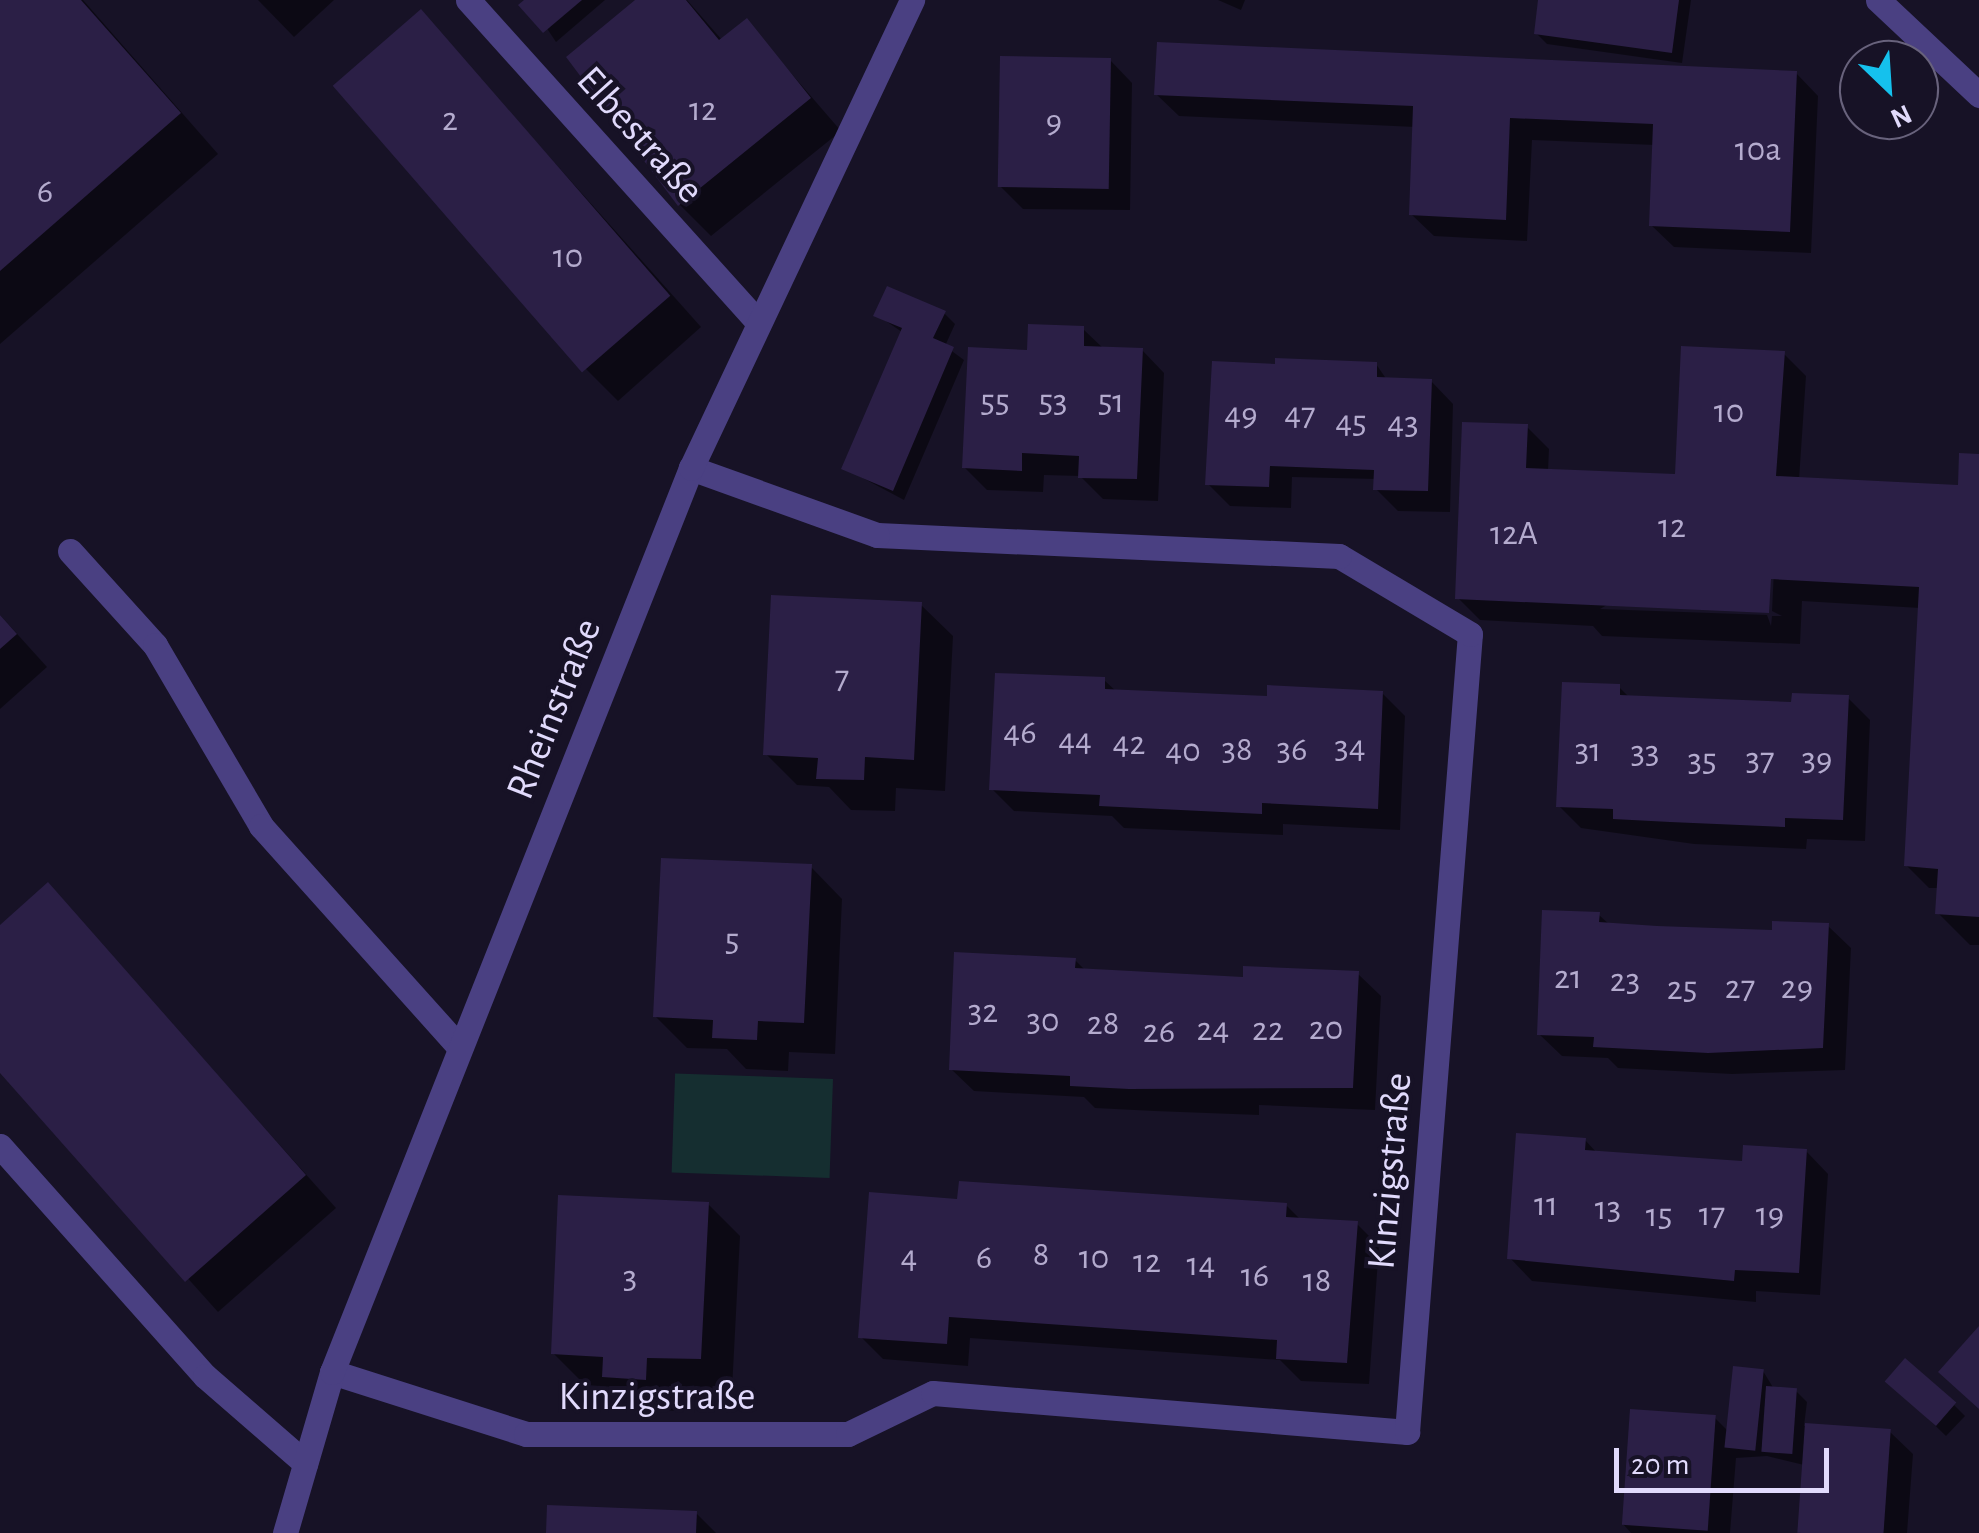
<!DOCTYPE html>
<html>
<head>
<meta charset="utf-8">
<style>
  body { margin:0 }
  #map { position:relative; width:1979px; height:1533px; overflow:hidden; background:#171226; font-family:"Alegreya Sans",sans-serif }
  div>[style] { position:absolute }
  .green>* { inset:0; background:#152e30; transform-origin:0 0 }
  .shadow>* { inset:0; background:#0007 }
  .building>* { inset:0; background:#2b1f46; transform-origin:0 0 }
  .minor>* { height:25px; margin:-12.5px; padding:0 12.5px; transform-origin:12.5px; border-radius:12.5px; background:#4a4082 }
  span { translate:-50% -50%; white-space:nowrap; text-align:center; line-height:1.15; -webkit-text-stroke:8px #171226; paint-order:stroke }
  .number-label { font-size:35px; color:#b4abce }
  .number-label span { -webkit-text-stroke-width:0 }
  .street-label { font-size:40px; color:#e1dafc }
  .north { position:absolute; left:1839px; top:40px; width:100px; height:100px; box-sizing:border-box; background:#171226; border:2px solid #68627c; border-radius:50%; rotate:155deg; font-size:28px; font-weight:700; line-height:40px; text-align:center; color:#e1dafc }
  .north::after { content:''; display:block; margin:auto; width:35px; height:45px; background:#15c1ed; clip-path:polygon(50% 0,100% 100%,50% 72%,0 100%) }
  .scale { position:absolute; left:1614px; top:1448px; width:215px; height:45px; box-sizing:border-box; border:5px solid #e1dafc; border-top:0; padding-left:12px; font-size:30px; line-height:35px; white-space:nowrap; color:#e1dafc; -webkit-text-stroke:8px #171226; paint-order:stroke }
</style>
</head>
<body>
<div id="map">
  <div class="green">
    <i style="left:833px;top:1079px;width:99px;height:158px;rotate:92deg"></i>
  </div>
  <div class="shadow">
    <i style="clip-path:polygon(0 0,83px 0,218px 154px,0 344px)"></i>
    <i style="clip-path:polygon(258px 0,334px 0,294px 37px)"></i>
    <i style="clip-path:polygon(528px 0,605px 0,556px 42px)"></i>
    <i style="clip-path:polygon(639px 0,687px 0,722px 40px,746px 21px,841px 131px,711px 236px,680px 205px,569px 57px)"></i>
    <i style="clip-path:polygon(1218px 0,1245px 0,1241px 10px)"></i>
    <i style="clip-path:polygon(1541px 0,1691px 0,1682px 63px,1547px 44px,1536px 33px)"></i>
    <i style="clip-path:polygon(421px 13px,701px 327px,618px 401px,586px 369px)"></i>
    <i style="clip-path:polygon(1110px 60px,1132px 83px,1130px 210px,1023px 209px,1000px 186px)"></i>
    <i style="clip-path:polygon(1796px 73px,1818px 96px,1811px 253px,1674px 247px,1651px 225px,1655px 145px,1532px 140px,1527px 241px,1434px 236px,1411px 214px,1415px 127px,1179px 116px,1156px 94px)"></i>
    <i style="clip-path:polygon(944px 313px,955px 324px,945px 346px,964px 360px,904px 500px,844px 468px,902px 332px,877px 315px)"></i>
    <i style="clip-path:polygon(1083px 329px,1104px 349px,1142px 350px,1164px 373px,1158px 501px,1103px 499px,1080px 476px,1044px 475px,1043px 492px,987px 490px,964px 467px)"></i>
    <i style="clip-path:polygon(evenodd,1784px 354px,1806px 376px,1799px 480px,1960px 488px,1979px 456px,1979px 945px,1970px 945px,1938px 913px,1939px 888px,1929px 888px,1906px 865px,1920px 608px,1802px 601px,1800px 644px,1602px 636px,1593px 626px,1480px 620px,1458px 598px,1527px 427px,1549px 449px,1548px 471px,1677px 475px,1784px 354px,1777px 506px,1772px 611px,1782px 616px,1772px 616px,1771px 626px,1767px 615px,1600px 609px,1777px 506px)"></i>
    <i style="clip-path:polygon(1376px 364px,1387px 380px,1431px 381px,1453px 404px,1450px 512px,1398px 511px,1376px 489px,1376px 479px,1292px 477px,1291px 508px,1230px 506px,1208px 484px,1277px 367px)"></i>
    <i style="clip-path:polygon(921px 605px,953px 636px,945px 791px,896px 788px,895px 811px,851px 810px,829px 787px,797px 785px,766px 754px)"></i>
    <i style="clip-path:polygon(0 615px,47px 667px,0 709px)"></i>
    <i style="clip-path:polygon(1104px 680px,1117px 692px,1269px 699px,1382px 693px,1405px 716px,1400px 830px,1283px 824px,1283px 835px,1124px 828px,1112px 816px,1014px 811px,992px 789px)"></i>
    <i style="clip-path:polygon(1619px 687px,1630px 698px,1793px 705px,1848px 698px,1870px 720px,1865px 841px,1807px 839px,1806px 849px,1694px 844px,1581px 828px,1559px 806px)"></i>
    <i style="clip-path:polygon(811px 867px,842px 899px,835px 1054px,789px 1052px,788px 1071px,746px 1069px,727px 1049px,687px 1048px,655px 1016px)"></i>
    <i style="clip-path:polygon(48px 886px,336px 1208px,218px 1312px,0 1069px,0 928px)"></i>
    <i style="clip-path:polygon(1599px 915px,1610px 925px,1774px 933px,1828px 926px,1851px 948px,1845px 1070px,1732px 1074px,1618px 1068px,1608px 1058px,1562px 1056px,1539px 1034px)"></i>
    <i style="clip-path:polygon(1075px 960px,1086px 971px,1245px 979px,1358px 974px,1381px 996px,1375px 1110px,1259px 1105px,1259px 1115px,1154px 1111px,1095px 1108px,1084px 1097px,974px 1091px,951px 1069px)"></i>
    <i style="clip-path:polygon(1585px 1140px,1598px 1154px,1744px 1163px,1806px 1151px,1828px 1174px,1820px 1295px,1756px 1291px,1756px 1302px,1532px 1281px,1510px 1258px)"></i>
    <i style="clip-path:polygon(708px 1204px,740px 1236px,732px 1390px,678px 1389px,677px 1411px,637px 1408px,615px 1387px,585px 1385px,553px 1353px)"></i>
    <i style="clip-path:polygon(1286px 1205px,1301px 1220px,1357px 1224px,1379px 1246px,1369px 1384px,1301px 1381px,1280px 1360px,970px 1338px,968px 1366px,883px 1359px,861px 1337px)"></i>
    <i style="clip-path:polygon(1763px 1371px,1774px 1389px,1796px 1391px,1807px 1402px,1804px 1426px,1890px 1432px,1913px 1454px,1907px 1533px,1799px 1533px,1804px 1465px,1767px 1456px,1736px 1458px,1730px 1533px,1631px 1533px,1623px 1524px,1715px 1418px,1729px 1432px)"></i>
    <i style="clip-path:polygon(1889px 1381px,1954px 1405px,1965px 1416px,1946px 1436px)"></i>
    <i style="clip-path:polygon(696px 1513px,716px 1533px,549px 1533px)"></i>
  </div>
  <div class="building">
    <i style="clip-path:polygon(0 0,81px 0,181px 113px,0 271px)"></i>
    <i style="clip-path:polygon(524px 0,582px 0,543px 33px,518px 5px)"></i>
    <i style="clip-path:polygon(635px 0,686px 0,719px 40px,747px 18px,811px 98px,678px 206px,566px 57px)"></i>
    <i style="clip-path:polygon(1538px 0,1679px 0,1672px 53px,1534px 34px)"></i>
    <i style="left:421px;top:9px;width:380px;height:117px;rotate:49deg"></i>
    <i style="clip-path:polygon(1157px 42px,1797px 71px,1790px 232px,1649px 226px,1653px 124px,1510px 118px,1506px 220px,1409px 215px,1413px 106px,1154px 95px)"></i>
    <i style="left:1000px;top:56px;width:111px;height:131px;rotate:1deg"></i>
    <i style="clip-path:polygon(887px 286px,946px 311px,933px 338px,954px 347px,893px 491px,841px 469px,902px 328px,873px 316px)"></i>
    <i style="clip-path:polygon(1028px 324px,1084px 326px,1084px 346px,1143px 348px,1137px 479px,1078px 478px,1079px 456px,1022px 453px,1022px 471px,962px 468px,968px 347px,1027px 350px)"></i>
    <i style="clip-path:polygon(1681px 346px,1785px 351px,1776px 476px,1958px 485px,1959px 453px,1979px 454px,1979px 917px,1935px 914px,1938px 869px,1904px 866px,1919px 587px,1771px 579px,1769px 613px,1455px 599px,1462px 422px,1528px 424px,1526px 468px,1675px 474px)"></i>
    <i style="clip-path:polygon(1275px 358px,1377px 362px,1377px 377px,1432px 379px,1428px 491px,1373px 490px,1374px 470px,1270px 466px,1269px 487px,1205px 485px,1212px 361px,1275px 364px)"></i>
    <i style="clip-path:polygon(771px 595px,922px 602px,914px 760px,865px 757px,864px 780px,816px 779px,818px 758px,763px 755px)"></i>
    <i style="clip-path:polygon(0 615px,17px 634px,0 649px)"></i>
    <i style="clip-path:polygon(995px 673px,1105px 677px,1105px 689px,1267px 696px,1267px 685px,1383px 691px,1378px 809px,1262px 803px,1262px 814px,1099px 806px,1100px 795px,989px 790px)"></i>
    <i style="clip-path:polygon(1562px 682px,1620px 684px,1620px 695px,1791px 702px,1792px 693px,1849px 695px,1843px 820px,1785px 818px,1785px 827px,1670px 822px,1613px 819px,1613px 809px,1556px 807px)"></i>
    <i style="clip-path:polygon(661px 858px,812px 864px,804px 1023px,758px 1021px,757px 1040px,712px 1038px,713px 1020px,653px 1017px)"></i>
    <i style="clip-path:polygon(48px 882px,306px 1175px,185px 1282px,0 1073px,0 925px)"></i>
    <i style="clip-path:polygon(1542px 910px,1600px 912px,1599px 922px,1657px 926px,1772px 930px,1772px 921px,1829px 923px,1823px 1048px,1708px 1053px,1593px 1047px,1594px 1037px,1537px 1035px)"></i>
    <i style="clip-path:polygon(954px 952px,1076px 958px,1075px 968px,1243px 977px,1243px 966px,1359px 971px,1353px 1088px,1129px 1089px,1070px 1086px,1070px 1076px,949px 1070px)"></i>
    <i style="clip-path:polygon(1516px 1133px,1586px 1138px,1585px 1150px,1742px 1161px,1743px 1145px,1807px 1149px,1799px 1273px,1735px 1270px,1734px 1281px,1507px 1259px)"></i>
    <i style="clip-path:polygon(959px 1181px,1287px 1203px,1286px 1217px,1358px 1221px,1347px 1363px,1276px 1359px,1277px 1340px,949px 1317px,947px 1344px,858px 1338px,869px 1192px,957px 1199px)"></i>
    <i style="clip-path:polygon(558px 1195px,709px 1202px,701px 1359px,647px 1358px,646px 1380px,602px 1377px,603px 1357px,551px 1354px)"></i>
    <i style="clip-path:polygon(1979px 1326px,1979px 1409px,1938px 1372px)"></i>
    <i style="left:1905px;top:1358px;width:68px;height:31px;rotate:41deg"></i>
    <i style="left:1733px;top:1366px;width:31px;height:82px;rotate:6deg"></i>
    <i style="left:1766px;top:1386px;width:31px;height:66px;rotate:4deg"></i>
    <i style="left:1630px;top:1409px;width:86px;height:116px;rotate:4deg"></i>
    <i style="left:1805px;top:1423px;width:86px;height:110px;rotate:4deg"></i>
    <i style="clip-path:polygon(547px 1505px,697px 1511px,696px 1533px,546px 1533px)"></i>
  </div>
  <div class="minor">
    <i style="left:468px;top:0;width:431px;rotate:48deg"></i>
    <i style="left:1878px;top:0;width:139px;rotate:43.2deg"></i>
    <i style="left:70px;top:551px;width:127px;rotate:47.9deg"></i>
    <i style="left:155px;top:645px;width:210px;rotate:59.6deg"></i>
    <i style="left:261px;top:826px;width:298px;rotate:48.1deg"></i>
    <i style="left:0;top:1146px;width:308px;rotate:48.3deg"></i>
    <i style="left:205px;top:1376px;width:133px;rotate:41deg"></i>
    <i style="left:332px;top:1372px;width:204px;rotate:17.7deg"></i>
    <i style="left:526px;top:1434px;width:322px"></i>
    <i style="left:848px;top:1434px;width:94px;rotate:-25.8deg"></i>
    <i style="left:933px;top:1393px;width:476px;rotate:4.7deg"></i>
    <i style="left:1407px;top:1432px;width:800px;rotate:-85.49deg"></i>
    <i style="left:1470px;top:634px;width:152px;rotate:-149.2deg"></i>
    <i style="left:1339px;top:556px;width:462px;rotate:-177.4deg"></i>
    <i style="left:877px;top:535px;width:198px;rotate:-160.2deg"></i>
    <i style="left:285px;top:1533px;width:168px;rotate:-73.7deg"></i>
    <i style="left:332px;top:1372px;width:973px;rotate:-68.34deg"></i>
    <i style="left:691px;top:468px;width:518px;rotate:-64.72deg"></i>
  </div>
  <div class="number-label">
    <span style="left:703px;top:110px">12</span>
    <span style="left:450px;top:120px">2</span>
    <span style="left:1054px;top:122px">9</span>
    <span style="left:1758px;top:150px">10a</span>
    <span style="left:45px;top:192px">6</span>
    <span style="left:568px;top:257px">10</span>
    <span style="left:995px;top:402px">55</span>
    <span style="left:1053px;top:402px">53</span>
    <span style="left:1111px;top:402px">51</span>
    <span style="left:1729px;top:412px">10</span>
    <span style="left:1241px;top:415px">49</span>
    <span style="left:1300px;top:415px">47</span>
    <span style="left:1351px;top:423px">45</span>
    <span style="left:1403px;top:424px">43</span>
    <span style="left:1672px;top:527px">12</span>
    <span style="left:1514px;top:534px">12A</span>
    <span style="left:842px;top:678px">7</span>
    <span style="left:1020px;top:733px">46</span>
    <span style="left:1075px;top:741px">44</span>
    <span style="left:1129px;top:744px">42</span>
    <span style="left:1350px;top:748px">34</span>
    <span style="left:1237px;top:750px">38</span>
    <span style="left:1292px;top:750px">36</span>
    <span style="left:1183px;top:751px">40</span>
    <span style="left:1588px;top:751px">31</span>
    <span style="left:1645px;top:753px">33</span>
    <span style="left:1760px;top:760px">37</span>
    <span style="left:1817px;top:760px">39</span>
    <span style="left:1702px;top:761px">35</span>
    <span style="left:732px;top:941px">5</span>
    <span style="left:1568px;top:978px">21</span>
    <span style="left:1625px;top:981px">23</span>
    <span style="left:1740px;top:988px">27</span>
    <span style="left:1797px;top:988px">29</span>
    <span style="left:1682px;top:989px">25</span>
    <span style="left:983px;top:1012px">32</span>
    <span style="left:1043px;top:1021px">30</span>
    <span style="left:1103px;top:1024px">28</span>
    <span style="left:1326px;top:1029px">20</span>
    <span style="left:1213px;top:1030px">24</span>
    <span style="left:1268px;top:1030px">22</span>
    <span style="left:1159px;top:1032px">26</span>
    <span style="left:1546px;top:1205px">11</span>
    <span style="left:1608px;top:1209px">13</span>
    <span style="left:1712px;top:1215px">17</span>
    <span style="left:1770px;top:1215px">19</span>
    <span style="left:1659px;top:1216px">15</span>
    <span style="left:1041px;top:1255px">8</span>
    <span style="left:909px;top:1258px">4</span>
    <span style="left:984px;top:1258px">6</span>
    <span style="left:1094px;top:1258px">10</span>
    <span style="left:1147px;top:1262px">12</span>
    <span style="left:1201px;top:1265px">14</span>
    <span style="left:1255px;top:1276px">16</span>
    <span style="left:630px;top:1278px">3</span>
    <span style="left:1317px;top:1281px">18</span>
  </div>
  <div class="street-label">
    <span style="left:640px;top:135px;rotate:48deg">Elbestraße</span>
    <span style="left:554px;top:709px;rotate:-68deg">Rheinstraße</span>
    <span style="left:1390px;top:1171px;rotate:-85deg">Kinzigstraße</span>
    <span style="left:657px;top:1397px">Kinzigstraße</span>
  </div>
  <div class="north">N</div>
  <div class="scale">20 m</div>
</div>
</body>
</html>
